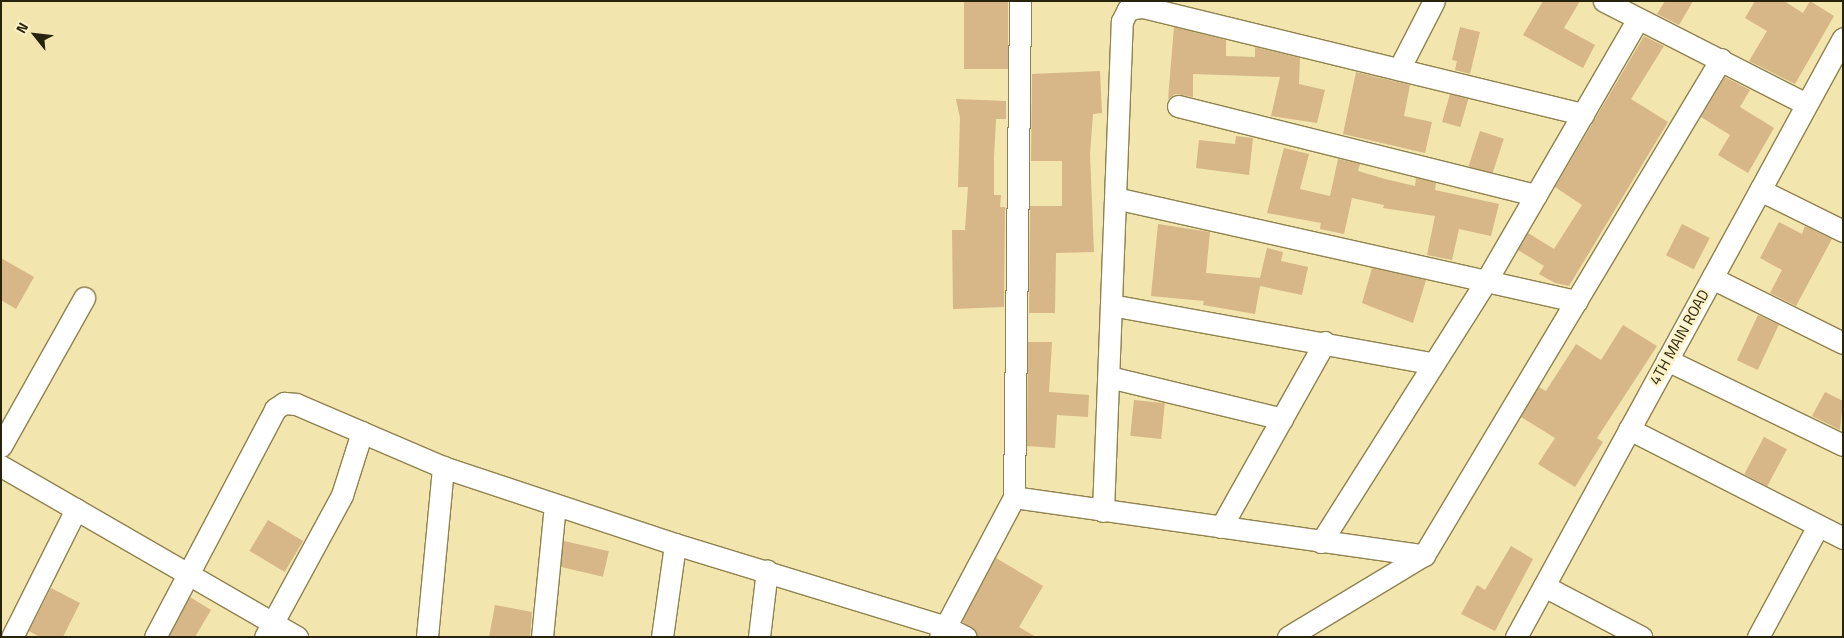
<!DOCTYPE html>
<html>
<head>
<meta charset="utf-8">
<style>
  body { margin:0 }
  #map { position:relative; width:1844px; height:638px; overflow:hidden; background:#f2e5ae; font-family:"Titillium Web",sans-serif }
  div>[style] { position:absolute }
  .building>* { inset:0; background:#d7b687; transform-origin:0 0 }
  .roads { filter:drop-shadow(1px 0 #8f824e) drop-shadow(-1px 0 #8f824e) drop-shadow(0 1px #8f824e) drop-shadow(0 -1px #8f824e) }
  .minor>* { height:21px; margin:-10.5px; padding:0 10.5px; transform-origin:10.5px; border-radius:10.5px; background:#fff }
  span { translate:-50% -50%; white-space:nowrap; text-align:center; line-height:1.15; -webkit-text-stroke:5px #fcf2c6; paint-order:stroke }
  .street-label { font-size:15px; color:#28230d }
  .frame { position:absolute; inset:0; border:2px solid #28230d; pointer-events:none }
  .north { position:absolute; left:10px; top:10px; width:50px; height:50px; -webkit-text-stroke:4px #fcf2c6; paint-order:stroke; rotate:299deg; font-size:14px; font-weight:700; line-height:20px; text-align:center; color:#28230d }
  .north::after { content:''; display:block; margin:auto; width:18px; height:22px; background:#28230d; clip-path:polygon(50% 0,100% 100%,50% 72%,0 100%) }
</style>
</head>
<body>
<div id="map">
  <div class="building">
    <i style="left:964px;top:1px;width:44px;height:68px"></i>
    <i style="clip-path:polygon(1543px 1px,1580px 1px,1564px 28px,1595px 45px,1583px 68px,1523px 35px)"></i>
    <i style="clip-path:polygon(1665px 1px,1693px 1px,1679px 25px,1657px 14px)"></i>
    <i style="clip-path:polygon(1755px 1px,1784px 1px,1803px 13px,1810px 1px,1834px 16px,1795px 84px,1749px 61px,1767px 31px,1745px 18px)"></i>
    <i style="clip-path:polygon(1174px 27px,1226px 40px,1226px 56px,1255px 57px,1255px 47px,1300px 58px,1299px 84px,1325px 90px,1317px 123px,1271px 116px,1280px 77px,1193px 74px,1193px 97px,1175px 94px,1168px 99px)"></i>
    <i style="clip-path:polygon(1460px 27px,1480px 32px,1470px 74px,1455px 70px,1457px 61px,1452px 60px)"></i>
    <i style="clip-path:polygon(1644px 36px,1664px 46px,1631px 99px,1668px 122px,1569px 286px,1555px 283px,1539px 274px,1544px 266px,1518px 250px,1528px 233px,1554px 249px,1582px 205px,1555px 187px)"></i>
    <i style="clip-path:polygon(1100px 71px,1102px 113px,1093px 114px,1090px 154px,1094px 252px,1056px 253px,1055px 313px,1029px 313px,1030px 206px,1062px 206px,1062px 161px,1031px 161px,1032px 74px)"></i>
    <i style="clip-path:polygon(1356px 72px,1410px 85px,1404px 116px,1432px 122px,1425px 153px,1343px 134px)"></i>
    <i style="clip-path:polygon(1725px 77px,1750px 90px,1740px 107px,1774px 128px,1748px 173px,1718px 155px,1730px 135px,1701px 117px)"></i>
    <i style="left:1450px;top:94px;width:19px;height:29px;rotate:16deg"></i>
    <i style="clip-path:polygon(956px 99px,1006px 101px,1006px 119px,996px 119px,994px 157px,994px 195px,1001px 195px,1000px 207px,1005px 207px,1004px 307px,953px 309px,952px 230px,965px 230px,968px 187px,958px 187px,960px 118px)"></i>
    <i style="left:1480px;top:131px;width:25px;height:37px;rotate:18deg"></i>
    <i style="clip-path:polygon(1236px 136px,1253px 138px,1249px 175px,1196px 168px,1199px 140px,1235px 144px)"></i>
    <i style="clip-path:polygon(1284px 148px,1309px 154px,1300px 189px,1330px 196px,1338px 159px,1360px 164px,1358px 171px,1385px 179px,1415px 186px,1416px 178px,1436px 183px,1435px 190px,1499px 204px,1491px 236px,1459px 229px,1452px 260px,1427px 255px,1435px 216px,1383px 208px,1384px 205px,1352px 198px,1344px 234px,1320px 229px,1321px 223px,1267px 213px)"></i>
    <i style="clip-path:polygon(1779px 222px,1802px 234px,1805px 226px,1832px 239px,1796px 306px,1770px 293px,1782px 270px,1760px 258px)"></i>
    <i style="clip-path:polygon(1158px 224px,1210px 232px,1206px 273px,1260px 278px,1267px 248px,1283px 252px,1281px 261px,1308px 267px,1302px 295px,1260px 286px,1255px 314px,1203px 305px,1204px 301px,1151px 296px)"></i>
    <i style="left:1682px;top:224px;width:31px;height:35px;rotate:27deg"></i>
    <i style="clip-path:polygon(1px 258px,34px 277px,16px 309px,1px 300px)"></i>
    <i style="clip-path:polygon(1372px 268px,1426px 280px,1413px 323px,1362px 303px)"></i>
    <i style="left:1758px;top:315px;width:23px;height:50px;rotate:25deg"></i>
    <i style="clip-path:polygon(1623px 325px,1657px 346px,1597px 438px,1603px 442px,1575px 487px,1538px 464px,1555px 438px,1521px 417px,1539px 387px,1546px 391px,1576px 344px,1601px 360px)"></i>
    <i style="clip-path:polygon(1028px 342px,1052px 342px,1049px 392px,1089px 395px,1088px 417px,1057px 415px,1055px 448px,1027px 446px)"></i>
    <i style="clip-path:polygon(1825px 392px,1843px 401px,1840px 430px,1812px 416px)"></i>
    <i style="left:1134px;top:400px;width:31px;height:36px;rotate:6deg"></i>
    <i style="left:1764px;top:437px;width:26px;height:42px;rotate:28deg"></i>
    <i style="left:268px;top:520px;width:41px;height:36px;rotate:31deg"></i>
    <i style="left:564px;top:541px;width:46px;height:26px;rotate:13deg"></i>
    <i style="clip-path:polygon(1511px 546px,1533px 559px,1495px 631px,1461px 614px,1477px 585px,1485px 590px)"></i>
    <i style="clip-path:polygon(996px 558px,1043px 586px,1019px 627px,1036px 637px,978px 637px,962px 621px)"></i>
    <i style="clip-path:polygon(51px 588px,80px 603px,63px 637px,40px 637px,29px 631px)"></i>
    <i style="clip-path:polygon(190px 597px,211px 610px,195px 637px,169px 637px)"></i>
    <i style="clip-path:polygon(495px 605px,532px 612px,530px 637px,489px 637px)"></i>
  </div>
  <div class="roads">
    <div class="minor">
      <i style="left:1604px;top:1px;width:227px;rotate:27deg"></i>
      <i style="left:1399px;top:69px;width:76px;rotate:-62.8deg"></i>
      <i style="left:1178px;top:106px;width:369px;rotate:14deg"></i>
      <i style="left:1760px;top:190px;width:93px;rotate:26.3deg"></i>
      <i style="left:1115px;top:198px;width:473px;rotate:12.6deg"></i>
      <i style="left:1712px;top:278px;width:146px;rotate:26.4deg"></i>
      <i style="left:1111px;top:305px;width:325px;rotate:10.3deg"></i>
      <i style="left:1667px;top:360px;width:195px;rotate:25.8deg"></i>
      <i style="left:1109px;top:377px;width:178px;rotate:13.6deg"></i>
      <i style="left:1629px;top:429px;width:240px;rotate:27deg"></i>
      <i style="left:1px;top:446px;width:170px;rotate:-60.7deg"></i>
      <i style="left:1px;top:466px;width:342px;rotate:30deg"></i>
      <i style="left:1014px;top:497px;width:414px;rotate:8.1deg"></i>
      <i style="left:1103px;top:511px;width:490px;rotate:-87.8deg"></i>
      <i style="left:1122px;top:21px;width:13px;rotate:-63deg"></i>
      <i style="left:1128px;top:9px;width:15px;rotate:-8deg"></i>
      <i style="left:1143px;top:7px;width:453px;rotate:13.7deg"></i>
      <i style="left:1221px;top:527px;width:212px;rotate:-60.7deg"></i>
      <i style="left:1321px;top:542px;width:309px;rotate:-57.7deg"></i>
      <i style="left:1486px;top:281px;width:303px;rotate:-59.9deg"></i>
      <i style="left:1544px;top:586px;width:110px;rotate:27.7deg"></i>
      <i style="left:12px;top:637px;width:143px;rotate:-63.4deg"></i>
      <i style="left:155px;top:637px;width:258px;rotate:-62.2deg"></i>
      <i style="left:275px;top:409px;width:11px;rotate:-34deg"></i>
      <i style="left:284px;top:403px;width:12px;rotate:5deg"></i>
      <i style="left:296px;top:404px;width:160px;rotate:23.2deg"></i>
      <i style="left:443px;top:467px;width:244px;rotate:18.4deg"></i>
      <i style="left:675px;top:544px;width:283px;rotate:17deg"></i>
      <i style="left:946px;top:627px;width:22px;rotate:27deg"></i>
      <i style="left:265px;top:637px;width:162px;rotate:-61.5deg"></i>
      <i style="left:342px;top:495px;width:66px;rotate:-72.4deg"></i>
      <i style="left:427px;top:637px;width:171px;rotate:-84.6deg"></i>
      <i style="left:542px;top:637px;width:133px;rotate:-84.4deg"></i>
      <i style="left:662px;top:637px;width:94px;rotate:-82deg"></i>
      <i style="left:759px;top:637px;width:67px;rotate:-83.2deg"></i>
      <i style="left:940px;top:637px;width:158px;rotate:-62.1deg"></i>
      <i style="left:1014px;top:497px;width:496px;rotate:-89.3deg"></i>
      <i style="left:1288px;top:637px;width:159px;rotate:-31.1deg"></i>
      <i style="left:1424px;top:555px;width:578px;rotate:-59.09deg"></i>
      <i style="left:1516px;top:637px;width:682px;rotate:-61.37deg"></i>
      <i style="left:1758px;top:637px;width:126px;rotate:-61.6deg"></i>
    </div>
  </div>
  <div class="street-label">
    <span style="left:1679px;top:337px;rotate:-61deg">4TH MAIN ROAD</span>
  </div>
  <div class="frame"></div>
  <div class="north">N</div>
</div>
</body>
</html>
